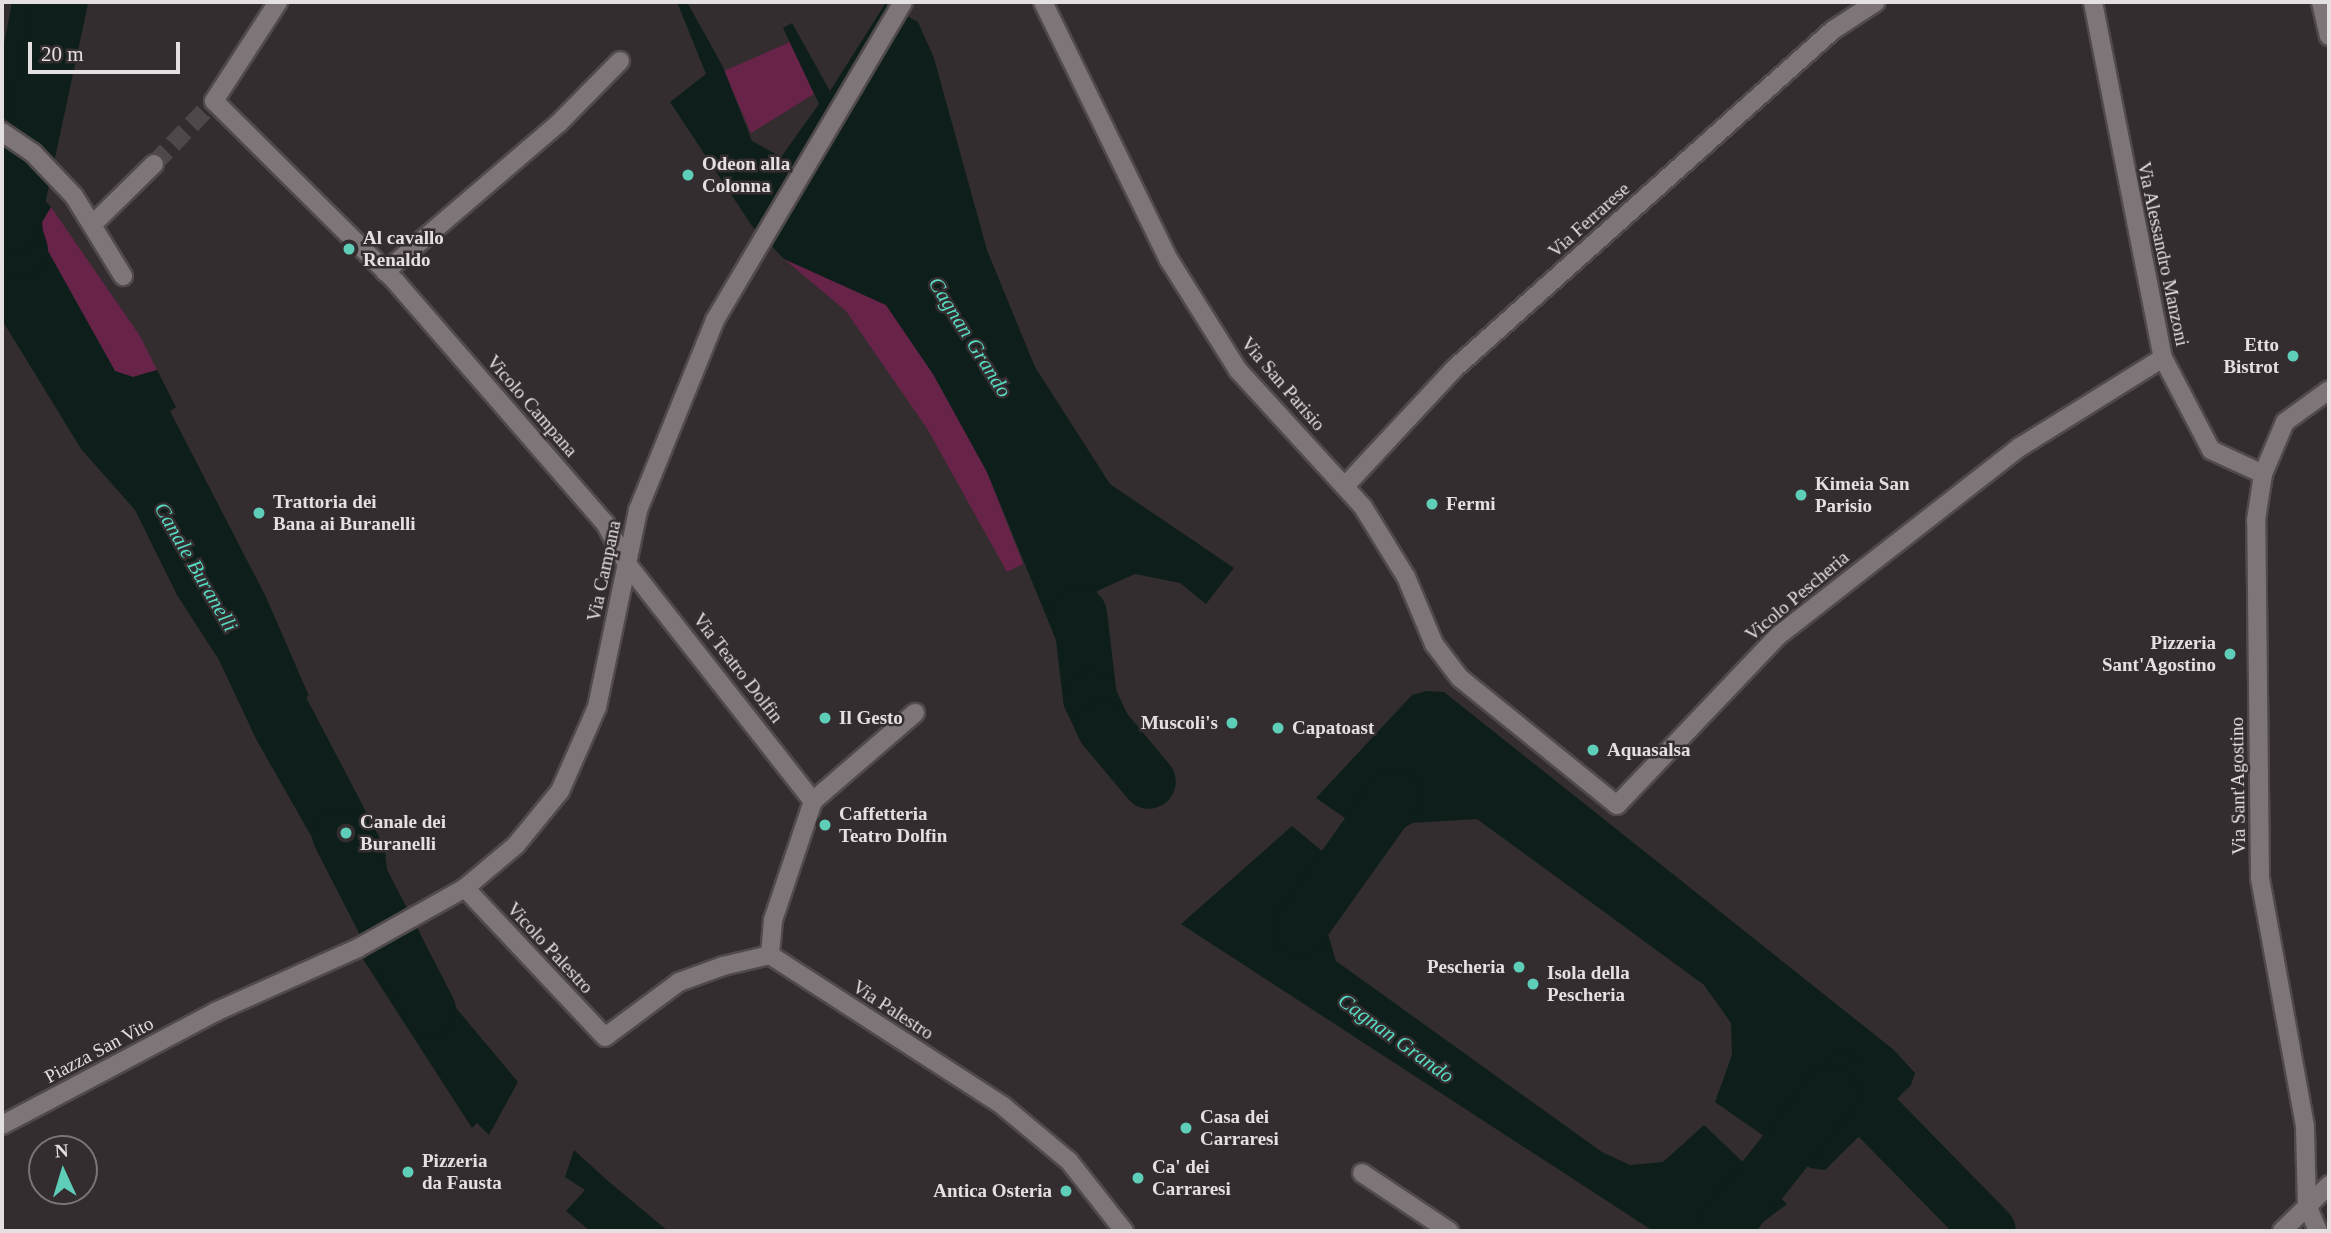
<!DOCTYPE html>
<html>
<head>
<meta charset="utf-8">
<style>
  body { margin:0 }
  #map { position:relative; width:2331px; height:1233px; overflow:hidden; background:#342d30; font-family:"Times New Roman",serif }
  div>[style] { position:absolute }
  .green>* { inset:0; background:#672348 }
  .water>* { inset:0; background:#0e1f1b }
  .canal>* { height:54px; margin:-27px; padding:0 27px; transform-origin:27px; border-radius:27px; background:#0e1f1b }
  .minor-tunnel>* { height:18px; margin-top:-9px; transform-origin:0; background:repeating-linear-gradient(90deg,#4e484b 0 18px,transparent 0 27px) }
  .roads { filter:drop-shadow(2px 0 #504a4c) drop-shadow(-2px 0 #504a4c) drop-shadow(0 2px #504a4c) drop-shadow(0 -2px #504a4c) }
  .minor>* { height:18px; margin:-9px; padding:0 9px; transform-origin:9px; border-radius:9px; background:#7e7579 }
  .dots>* { width:19px; height:19px; translate:-50% -50%; box-sizing:border-box; border:4px solid #342d30; border-radius:50% }
  span { translate:-50% -50%; white-space:nowrap; text-align:center; line-height:1.15; -webkit-text-stroke:5px #342d30; paint-order:stroke }
  .poi-label { font-size:19px; color:#e4dfe1; font-weight:700 }
  .left { translate:0 -50%; text-align:left }
  .right { translate:-100% -50%; text-align:right }
  .street-label { font-size:19px; color:#e4dfe1 }
  .water-label { font-size:21px; color:#57dbc2; font-style:italic }
  .frame { position:absolute; inset:0; border:4px solid #e4dfe1; pointer-events:none }
  .north { position:absolute; left:28px; top:1135px; width:70px; height:70px; box-sizing:border-box; background:#342d30; border:2px solid #7a7477; border-radius:50%; rotate:356deg; font-size:19px; font-weight:700; line-height:28px; text-align:center; color:#e4dfe1 }
  .north::after { content:''; display:block; margin:auto; width:24px; height:32px; background:#5eceb8; clip-path:polygon(50% 0,100% 100%,50% 72%,0 100%) }
  .scale { position:absolute; left:28px; top:42px; width:152px; height:32px; box-sizing:border-box; border:4px solid #e4dfe1; border-top:0; padding-left:9px; font-size:21px; line-height:24px; white-space:nowrap; color:#e4dfe1; -webkit-text-stroke:5px #342d30; paint-order:stroke }
</style>
</head>
<body>
<div id="map">
  <div class="green">
    <i style="clip-path:polygon(790px 42px,814px 94px,751px 133px,724px 71px)"></i>
    <i style="clip-path:polygon(51px 207px,140px 336px,157px 370px,133px 377px,115px 371px,44px 244px,42px 222px)"></i>
    <i style="clip-path:polygon(784px 259px,886px 305px,933px 374px,987px 472px,1023px 564px,1007px 572px,928px 430px,846px 311px)"></i>
  </div>
  <div class="water">
    <i style="clip-path:polygon(12px 2px,73px 2px,43px 145px,2px 117px,2px 54px)"></i>
    <i style="clip-path:polygon(677px 2px,687px 2px,723px 67px,752px 141px,781px 157px,819px 104px,783px 28px,792px 23px,830px 91px,885px 4px,918px 22px,934px 58px,987px 250px,1035px 367px,1110px 484px,1234px 568px,1206px 604px,1180px 583px,1135px 574px,1097px 591px,1098px 685px,1077px 691px,987px 472px,933px 374px,886px 305px,784px 259px,752px 226px,670px 102px,706px 74px)"></i>
    <i style="clip-path:polygon(2px 166px,33px 187px,51px 207px,42px 222px,44px 244px,115px 371px,133px 377px,157px 370px,176px 407px,170px 411px,266px 597px,309px 696px,306px 697px,385px 848px,389px 894px,352px 908px,256px 739px,219px 660px,177px 595px,135px 510px,81px 449px,2px 320px)"></i>
    <i style="clip-path:polygon(1426px 691px,1444px 692px,1894px 1050px,1915px 1073px,1911px 1085px,1825px 1170px,1810px 1168px,1715px 1102px,1732px 1055px,1731px 1023px,1704px 985px,1477px 819px,1413px 823px,1378px 841px,1316px 798px,1412px 695px)"></i>
    <i style="clip-path:polygon(1292px 826px,1357px 880px,1327px 931px,1336px 961px,1602px 1152px,1630px 1165px,1663px 1162px,1704px 1125px,1787px 1204px,1751px 1231px,1653px 1231px,1181px 924px)"></i>
    <i style="clip-path:polygon(412px 936px,446px 996px,518px 1082px,489px 1135px,477px 1123px,472px 1128px,361px 956px)"></i>
    <i style="clip-path:polygon(574px 1150px,608px 1181px,668px 1231px,590px 1231px,566px 1211px,585px 1190px,565px 1177px)"></i>
  </div>
  <div class="canal">
    <i style="left:21px;top:250px;width:26px;rotate:-108deg"></i>
    <i style="left:13px;top:225px;width:228px;rotate:-77.9deg"></i>
    <i style="left:1080px;top:614px;width:85px;rotate:83.2deg"></i>
    <i style="left:1090px;top:698px;width:33px;rotate:65deg"></i>
    <i style="left:1104px;top:728px;width:70px;rotate:50.2deg"></i>
    <i style="left:339px;top:835px;width:197px;rotate:62.8deg"></i>
    <i style="left:1300px;top:928px;width:163px;rotate:-54.5deg"></i>
    <i style="left:1842px;top:1081px;width:210px;rotate:45.6deg"></i>
    <i style="left:1722px;top:1231px;width:176px;rotate:-51.7deg"></i>
  </div>
  <div class="minor-tunnel">
    <i style="left:154px;top:164px;width:87px;rotate:-46.4deg"></i>
  </div>
  <div class="roads">
    <div class="minor">
      <i style="left:278px;top:2px;width:118px;rotate:122.9deg"></i>
      <i style="left:214px;top:101px;width:257px;rotate:44.8deg"></i>
      <i style="left:396px;top:282px;width:319px;rotate:49.1deg"></i>
      <i style="left:605px;top:523px;width:47px;rotate:61.8deg"></i>
      <i style="left:627px;top:564px;width:301px;rotate:51.9deg"></i>
      <i style="left:1043px;top:2px;width:287px;rotate:64deg"></i>
      <i style="left:1169px;top:260px;width:130px;rotate:57.9deg"></i>
      <i style="left:1238px;top:370px;width:185px;rotate:47.6deg"></i>
      <i style="left:1363px;top:507px;width:82px;rotate:58.4deg"></i>
      <i style="left:1406px;top:577px;width:73px;rotate:67.3deg"></i>
      <i style="left:1434px;top:644px;width:43px;rotate:52.6deg"></i>
      <i style="left:1460px;top:678px;width:202px;rotate:39deg"></i>
      <i style="left:1617px;top:805px;width:235px;rotate:-46.4deg"></i>
      <i style="left:1779px;top:635px;width:306px;rotate:-38deg"></i>
      <i style="left:2020px;top:447px;width:168px;rotate:-31.9deg"></i>
      <i style="left:2093px;top:2px;width:363px;rotate:78.9deg"></i>
      <i style="left:2163px;top:358px;width:104px;rotate:62.4deg"></i>
      <i style="left:2211px;top:450px;width:57px;rotate:24.8deg"></i>
      <i style="left:2321px;top:2px;width:35px;rotate:77deg"></i>
      <i style="left:2px;top:132px;width:37px;rotate:34deg"></i>
      <i style="left:33px;top:153px;width:59px;rotate:46.4deg"></i>
      <i style="left:74px;top:196px;width:94px;rotate:58.5deg"></i>
      <i style="left:94px;top:223px;width:84px;rotate:-44.5deg"></i>
      <i style="left:385px;top:272px;width:229px;rotate:-40.6deg"></i>
      <i style="left:559px;top:123px;width:87px;rotate:-45.5deg"></i>
      <i style="left:1346px;top:485px;width:160px;rotate:-47deg"></i>
      <i style="left:1455px;top:368px;width:507px;rotate:-41.8deg"></i>
      <i style="left:1833px;top:30px;width:51px;rotate:-33.1deg"></i>
      <i style="left:465px;top:888px;width:204px;rotate:46.8deg"></i>
      <i style="left:605px;top:1037px;width:92px;rotate:-36.6deg"></i>
      <i style="left:679px;top:982px;width:47px;rotate:-20deg"></i>
      <i style="left:723px;top:966px;width:48px;rotate:-13.2deg"></i>
      <i style="left:770px;top:955px;width:278px;rotate:32.9deg"></i>
      <i style="left:1003px;top:1106px;width:86px;rotate:39.8deg"></i>
      <i style="left:1069px;top:1161px;width:89px;rotate:51.8deg"></i>
      <i style="left:770px;top:955px;width:35px;rotate:-85deg"></i>
      <i style="left:773px;top:920px;width:126px;rotate:-71.4deg"></i>
      <i style="left:813px;top:801px;width:135px;rotate:-40.8deg"></i>
      <i style="left:2px;top:1125px;width:241px;rotate:-27.9deg"></i>
      <i style="left:215px;top:1012px;width:157px;rotate:-24.1deg"></i>
      <i style="left:358px;top:948px;width:123px;rotate:-29.3deg"></i>
      <i style="left:465px;top:888px;width:67px;rotate:-40.1deg"></i>
      <i style="left:516px;top:845px;width:70px;rotate:-50.8deg"></i>
      <i style="left:560px;top:791px;width:92px;rotate:-66.2deg"></i>
      <i style="left:597px;top:707px;width:201px;rotate:-78.2deg"></i>
      <i style="left:638px;top:510px;width:205px;rotate:-67.9deg"></i>
      <i style="left:715px;top:320px;width:369px;rotate:-59.4deg"></i>
      <i style="left:1362px;top:1173px;width:105px;rotate:33.7deg"></i>
      <i style="left:2282px;top:1231px;width:66px;rotate:-44.4deg"></i>
      <i style="left:2318px;top:1231px;width:28px;rotate:-113deg"></i>
      <i style="left:2307px;top:1205px;width:79px;rotate:-91.5deg"></i>
      <i style="left:2305px;top:1126px;width:252px;rotate:-100.3deg"></i>
      <i style="left:2260px;top:878px;width:358px;rotate:-90.6deg"></i>
      <i style="left:2256px;top:520px;width:47px;rotate:-81.3deg"></i>
      <i style="left:2263px;top:474px;width:56px;rotate:-67.1deg"></i>
      <i style="left:2285px;top:422px;width:54px;rotate:-36deg"></i>
    </div>
  </div>
  <div class="dots">
    <i style="left:688px;top:175px;background:#5eceb8"></i>
    <i style="left:349px;top:249px;background:#5eceb8"></i>
    <i style="left:2293px;top:356px;background:#5eceb8"></i>
    <i style="left:1801px;top:495px;background:#5eceb8"></i>
    <i style="left:1432px;top:504px;background:#5eceb8"></i>
    <i style="left:259px;top:513px;background:#5eceb8"></i>
    <i style="left:2230px;top:654px;background:#5eceb8"></i>
    <i style="left:825px;top:718px;background:#5eceb8"></i>
    <i style="left:1232px;top:723px;background:#5eceb8"></i>
    <i style="left:1278px;top:728px;background:#5eceb8"></i>
    <i style="left:1593px;top:750px;background:#5eceb8"></i>
    <i style="left:825px;top:825px;background:#5eceb8"></i>
    <i style="left:346px;top:833px;background:#5eceb8"></i>
    <i style="left:1519px;top:967px;background:#5eceb8"></i>
    <i style="left:1533px;top:984px;background:#5eceb8"></i>
    <i style="left:1186px;top:1128px;background:#5eceb8"></i>
    <i style="left:408px;top:1172px;background:#5eceb8"></i>
    <i style="left:1138px;top:1178px;background:#5eceb8"></i>
    <i style="left:1066px;top:1191px;background:#5eceb8"></i>
  </div>
  <div class="poi-label">
    <span class="left" style="left:702px;top:175px">Odeon alla<br>Colonna</span>
    <span class="left" style="left:363px;top:249px">Al cavallo<br>Renaldo</span>
    <span class="right" style="left:2279px;top:356px">Etto<br>Bistrot</span>
    <span class="left" style="left:1815px;top:495px">Kimeia San<br>Parisio</span>
    <span class="left" style="left:273px;top:513px">Trattoria dei<br>Bana ai Buranelli</span>
    <span class="left" style="left:1446px;top:504px">Fermi</span>
    <span class="right" style="left:2216px;top:654px">Pizzeria<br>Sant'Agostino</span>
    <span class="left" style="left:839px;top:718px">Il Gesto</span>
    <span class="right" style="left:1218px;top:723px">Muscoli's</span>
    <span class="left" style="left:1292px;top:728px">Capatoast</span>
    <span class="left" style="left:1607px;top:750px">Aquasalsa</span>
    <span class="left" style="left:839px;top:825px">Caffetteria<br>Teatro Dolfin</span>
    <span class="left" style="left:360px;top:833px">Canale dei<br>Buranelli</span>
    <span class="right" style="left:1505px;top:967px">Pescheria</span>
    <span class="left" style="left:1547px;top:984px">Isola della<br>Pescheria</span>
    <span class="left" style="left:1200px;top:1128px">Casa dei<br>Carraresi</span>
    <span class="left" style="left:422px;top:1172px">Pizzeria<br>da Fausta</span>
    <span class="left" style="left:1152px;top:1178px">Ca' dei<br>Carraresi</span>
    <span class="right" style="left:1052px;top:1191px">Antica Osteria</span>
  </div>
  <div class="street-label">
    <span style="left:1589px;top:220px;rotate:-42deg">Via Ferrarese</span>
    <span style="left:2163px;top:254px;rotate:78deg">Via Alessandro Manzoni</span>
    <span style="left:1283px;top:384px;rotate:49deg">Via San Parisio</span>
    <span style="left:532px;top:406px;rotate:49deg">Vicolo Campana</span>
    <span style="left:604px;top:571px;rotate:-78deg">Via Campana</span>
    <span style="left:1797px;top:596px;rotate:-40deg">Vicolo Pescheria</span>
    <span style="left:738px;top:668px;rotate:52deg">Via Teatro Dolfin</span>
    <span style="left:2238px;top:786px;rotate:-91deg">Via Sant'Agostino</span>
    <span style="left:550px;top:948px;rotate:47deg">Vicolo Palestro</span>
    <span style="left:893px;top:1010px;rotate:33deg">Via Palestro</span>
    <span style="left:99px;top:1050px;rotate:-28deg">Piazza San Vito</span>
  </div>
  <div class="water-label">
    <span style="left:970px;top:337px;rotate:58deg">Cagnan Grando</span>
    <span style="left:196px;top:567px;rotate:60deg">Canale Buranelli</span>
    <span style="left:1396px;top:1038px;rotate:36deg">Cagnan Grando</span>
  </div>
  <div class="frame"></div>
  <div class="north">N</div>
  <div class="scale">20 m</div>
</div>
</body>
</html>
